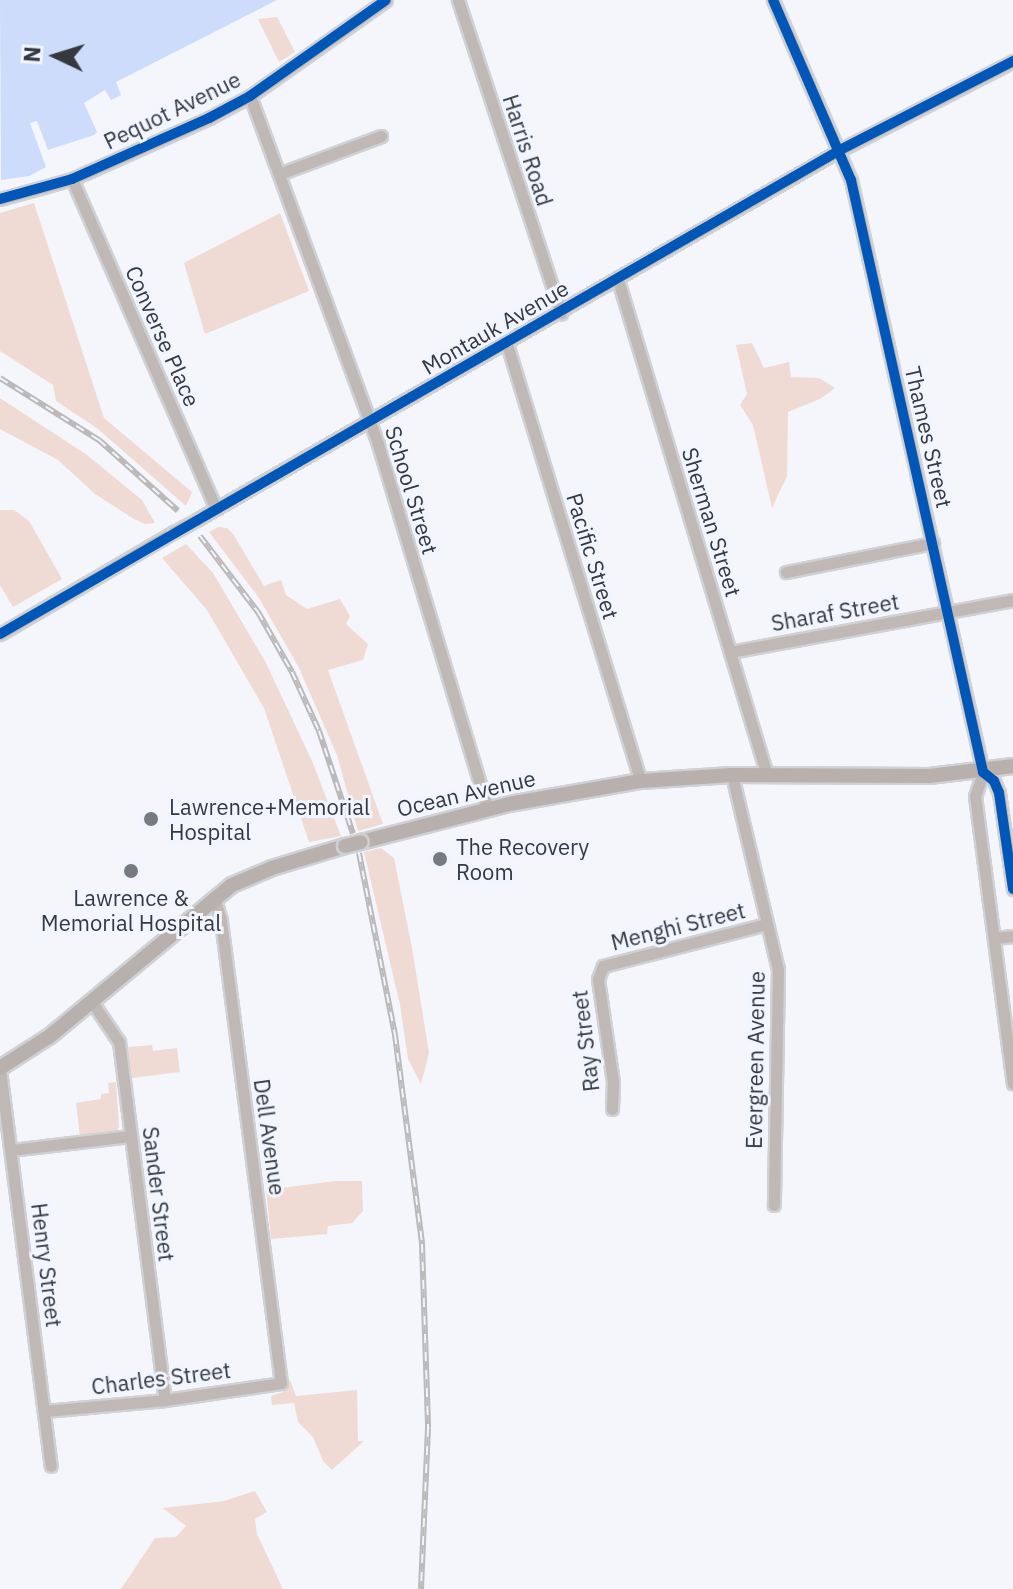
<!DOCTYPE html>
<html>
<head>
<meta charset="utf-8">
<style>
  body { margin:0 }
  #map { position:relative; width:1013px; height:1589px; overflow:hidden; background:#f4f6fc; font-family:"IBM Plex Sans",sans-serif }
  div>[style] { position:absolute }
  .green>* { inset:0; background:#efdbd3 }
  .water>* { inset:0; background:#ccdcfa }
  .roads { filter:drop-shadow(2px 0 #cfd1d5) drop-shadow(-2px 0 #cfd1d5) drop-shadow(0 2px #cfd1d5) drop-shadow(0 -2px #cfd1d5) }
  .minor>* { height:11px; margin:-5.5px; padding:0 5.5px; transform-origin:5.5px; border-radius:5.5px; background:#bfb8b5 }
  .major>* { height:14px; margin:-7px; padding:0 7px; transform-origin:7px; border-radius:7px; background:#b8b0ad }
  .rail>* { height:6px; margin-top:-3px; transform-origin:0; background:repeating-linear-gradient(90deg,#f0f5ff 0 9px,#bbb9ba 0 18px); box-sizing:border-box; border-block:2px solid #bbb9ba }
  .bridges { filter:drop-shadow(2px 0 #cfd1d5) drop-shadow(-2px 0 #cfd1d5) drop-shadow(0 2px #cfd1d5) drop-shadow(0 -2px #cfd1d5) }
  .minor-bridge>* { height:11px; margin:-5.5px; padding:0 5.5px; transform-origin:5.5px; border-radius:5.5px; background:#bfb8b5 }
  .major-bridge>* { height:14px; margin:-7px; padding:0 7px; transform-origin:7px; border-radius:7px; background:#b8b0ad }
  .cycleway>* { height:10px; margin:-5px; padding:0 5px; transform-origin:5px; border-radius:5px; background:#0057b8 }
  .dots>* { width:22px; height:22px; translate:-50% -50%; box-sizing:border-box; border:4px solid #f0f5ff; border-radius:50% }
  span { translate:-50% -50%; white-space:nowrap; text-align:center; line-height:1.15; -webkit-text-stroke:6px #f0f5ff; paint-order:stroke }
  .street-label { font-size:22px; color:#35383e }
  .poi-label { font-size:22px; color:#35383e }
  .left { translate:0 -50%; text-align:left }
  .north { position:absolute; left:16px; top:16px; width:80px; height:80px; -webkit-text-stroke:6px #f0f5ff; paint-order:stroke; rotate:274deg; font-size:22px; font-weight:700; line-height:32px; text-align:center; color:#35383e }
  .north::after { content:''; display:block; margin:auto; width:28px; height:36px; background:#35383e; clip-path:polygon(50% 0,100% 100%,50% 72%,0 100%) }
</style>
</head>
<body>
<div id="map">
  <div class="green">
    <i style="clip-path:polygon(277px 17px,295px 52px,279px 62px,258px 19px)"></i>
    <i style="clip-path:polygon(34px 203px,104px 418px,192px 492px,186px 506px,98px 429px,56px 401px,53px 385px,0 351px,0 213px)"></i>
    <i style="clip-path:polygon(280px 213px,309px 291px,205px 334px,184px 263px)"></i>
    <i style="clip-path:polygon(752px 343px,764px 368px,789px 362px,791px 377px,819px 378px,835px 388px,820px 399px,788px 412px,787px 476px,772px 508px,753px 425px,740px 405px,747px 394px,736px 345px)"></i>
    <i style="clip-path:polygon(0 398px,87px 455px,142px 500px,155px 523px,145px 524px,134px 519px,95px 494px,58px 460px,0 429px)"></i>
    <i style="clip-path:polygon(0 510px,14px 510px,29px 521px,62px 579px,13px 607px,0 585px)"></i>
    <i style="clip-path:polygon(218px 527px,227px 528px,233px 534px,264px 586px,281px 580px,286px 595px,307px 609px,340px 599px,350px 616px,346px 624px,368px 644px,363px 660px,328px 670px,383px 824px,358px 831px,337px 755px,298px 666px,259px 598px,209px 532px)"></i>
    <i style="clip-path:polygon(186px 544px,213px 573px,265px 661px,312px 761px,341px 836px,309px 842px,264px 708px,207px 610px,162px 558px)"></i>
    <i style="clip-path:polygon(381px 848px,394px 858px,412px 948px,429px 1053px,421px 1084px,408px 1059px,400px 1005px,364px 852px)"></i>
    <i style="clip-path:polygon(152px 1045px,153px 1051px,177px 1048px,180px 1072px,132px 1078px,128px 1047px)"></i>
    <i style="clip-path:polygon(116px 1082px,119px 1127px,116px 1132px,80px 1137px,76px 1103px,101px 1099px,101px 1094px,109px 1093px,108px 1083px)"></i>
    <i style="clip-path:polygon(335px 1181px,362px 1181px,363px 1211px,352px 1223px,328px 1226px,327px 1234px,271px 1239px,266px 1190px)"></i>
    <i style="clip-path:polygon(290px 1380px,296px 1396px,357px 1390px,358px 1441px,364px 1441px,332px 1470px,323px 1461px,313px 1437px,298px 1422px,294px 1403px,272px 1405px,271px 1396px,283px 1392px)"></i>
    <i style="clip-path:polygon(255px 1491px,267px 1512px,255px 1519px,257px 1534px,283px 1589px,121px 1589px,155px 1538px,176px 1537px,186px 1526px,163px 1508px,224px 1501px)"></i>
  </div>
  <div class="water">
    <i style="clip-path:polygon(0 0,277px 0,116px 82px,121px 95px,111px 100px,105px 90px,84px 103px,97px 132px,94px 135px,48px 150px,37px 121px,30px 123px,46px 167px,29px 176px,1px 180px)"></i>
  </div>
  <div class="roads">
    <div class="minor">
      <i style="left:458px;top:0;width:330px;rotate:71.8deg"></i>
      <i style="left:773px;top:0;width:196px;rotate:66.6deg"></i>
      <i style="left:851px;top:180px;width:607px;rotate:77.43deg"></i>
      <i style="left:983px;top:772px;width:14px;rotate:39deg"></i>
      <i style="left:994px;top:781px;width:13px;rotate:67deg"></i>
      <i style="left:999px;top:793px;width:97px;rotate:81.7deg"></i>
      <i style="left:250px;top:96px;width:371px;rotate:69.8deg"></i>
      <i style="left:378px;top:444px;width:382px;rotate:73.3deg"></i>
      <i style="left:279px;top:174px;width:109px;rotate:-20.4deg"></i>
      <i style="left:72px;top:179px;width:360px;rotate:66.4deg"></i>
      <i style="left:0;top:199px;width:75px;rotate:-15.5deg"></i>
      <i style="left:72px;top:179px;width:150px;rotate:-24deg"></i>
      <i style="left:209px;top:118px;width:47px;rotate:-28.2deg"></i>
      <i style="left:250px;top:96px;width:166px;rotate:-35.2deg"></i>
      <i style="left:618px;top:280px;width:517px;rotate:73.25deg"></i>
      <i style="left:507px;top:344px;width:457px;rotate:73deg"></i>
      <i style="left:198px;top:519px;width:740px;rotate:-29.89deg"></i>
      <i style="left:840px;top:150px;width:195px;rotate:-27.2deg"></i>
      <i style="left:786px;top:572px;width:150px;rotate:-11.2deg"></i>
      <i style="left:0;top:634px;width:202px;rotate:-30.4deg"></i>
      <i style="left:730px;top:652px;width:288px;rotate:-10.4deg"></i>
      <i style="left:983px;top:772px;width:25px;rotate:108deg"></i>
      <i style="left:975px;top:796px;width:290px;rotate:82.5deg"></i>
      <i style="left:732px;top:775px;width:199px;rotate:76.7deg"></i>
      <i style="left:778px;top:969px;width:236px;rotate:91deg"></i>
      <i style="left:994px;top:938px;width:19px;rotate:-6deg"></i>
      <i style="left:92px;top:1002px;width:48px;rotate:56deg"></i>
      <i style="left:119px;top:1042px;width:361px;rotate:82.7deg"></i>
      <i style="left:0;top:1070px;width:399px;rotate:82.7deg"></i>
      <i style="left:612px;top:1109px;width:27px;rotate:-88deg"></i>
      <i style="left:613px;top:1082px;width:104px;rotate:-98.3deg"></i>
      <i style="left:598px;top:979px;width:14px;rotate:-69deg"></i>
      <i style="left:603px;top:966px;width:169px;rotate:-14.4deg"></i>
      <i style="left:11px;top:1150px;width:121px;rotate:-6.7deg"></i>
      <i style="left:45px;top:1411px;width:121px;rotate:-5.2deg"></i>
      <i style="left:165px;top:1400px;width:117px;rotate:-8.3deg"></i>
      <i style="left:281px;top:1383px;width:467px;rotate:-97.4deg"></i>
      <i style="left:221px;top:920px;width:24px;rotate:-107deg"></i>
    </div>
    <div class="major">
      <i style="left:361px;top:842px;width:153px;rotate:-14.4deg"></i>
      <i style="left:509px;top:804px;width:134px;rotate:-9.9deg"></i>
      <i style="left:641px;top:781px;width:91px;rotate:-3.8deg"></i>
      <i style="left:732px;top:775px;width:197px;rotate:0.3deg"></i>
      <i style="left:929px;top:776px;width:85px;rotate:-6.8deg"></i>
      <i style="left:0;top:1068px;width:59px;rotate:-32.6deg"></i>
      <i style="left:50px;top:1036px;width:236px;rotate:-39.7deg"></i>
      <i style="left:232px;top:885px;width:43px;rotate:-23deg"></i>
      <i style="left:272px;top:868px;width:76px;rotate:-16.8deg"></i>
    </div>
  </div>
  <div class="rail">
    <i style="left:0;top:378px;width:117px;rotate:32.1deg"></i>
    <i style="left:99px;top:440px;width:106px;rotate:41.9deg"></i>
    <i style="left:200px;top:536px;width:96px;rotate:52.7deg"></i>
    <i style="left:258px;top:612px;width:69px;rotate:60.5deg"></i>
    <i style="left:292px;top:672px;width:65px;rotate:65.4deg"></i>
    <i style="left:319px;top:731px;width:108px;rotate:71.7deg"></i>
    <i style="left:359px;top:853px;width:186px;rotate:78.8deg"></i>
    <i style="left:395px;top:1035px;width:211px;rotate:82.6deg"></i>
    <i style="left:422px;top:1244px;width:184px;rotate:88.1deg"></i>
    <i style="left:428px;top:1428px;width:161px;rotate:92.5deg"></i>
  </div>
  <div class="bridges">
    <div class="minor-bridge">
      <i style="left:174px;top:532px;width:27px;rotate:-28deg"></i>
    </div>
    <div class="major-bridge">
      <i style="left:345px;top:846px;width:16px;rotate:-14deg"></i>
    </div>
  </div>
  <div class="cycleway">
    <i style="left:773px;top:0;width:196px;rotate:66.6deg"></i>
    <i style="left:851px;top:180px;width:607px;rotate:77.43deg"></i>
    <i style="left:983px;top:772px;width:14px;rotate:39deg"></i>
    <i style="left:994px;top:781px;width:13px;rotate:67deg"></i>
    <i style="left:999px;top:793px;width:97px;rotate:81.7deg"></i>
    <i style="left:0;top:199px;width:75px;rotate:-15.5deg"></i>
    <i style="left:72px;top:179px;width:150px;rotate:-24deg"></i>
    <i style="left:209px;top:118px;width:47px;rotate:-28.2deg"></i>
    <i style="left:250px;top:96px;width:166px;rotate:-35.2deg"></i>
    <i style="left:0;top:634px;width:969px;rotate:-29.95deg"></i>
    <i style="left:840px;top:150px;width:195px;rotate:-27.2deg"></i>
  </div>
  <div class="dots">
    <i style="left:151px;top:819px;background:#787a80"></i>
    <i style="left:440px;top:859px;background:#787a80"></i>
    <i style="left:131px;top:871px;background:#787a80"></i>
  </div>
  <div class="street-label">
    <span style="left:172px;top:110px;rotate:-26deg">Pequot Avenue</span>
    <span style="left:528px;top:150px;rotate:72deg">Harris Road</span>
    <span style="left:495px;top:327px;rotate:-30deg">Montauk Avenue</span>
    <span style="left:163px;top:336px;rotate:66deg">Converse Place</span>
    <span style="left:929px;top:437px;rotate:77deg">Thames Street</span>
    <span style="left:412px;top:490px;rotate:73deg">School Street</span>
    <span style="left:712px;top:522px;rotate:73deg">Sherman Street</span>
    <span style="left:593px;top:556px;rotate:73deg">Pacific Street</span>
    <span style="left:835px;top:612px;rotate:-10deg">Sharaf Street</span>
    <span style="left:466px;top:793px;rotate:-13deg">Ocean Avenue</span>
    <span style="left:678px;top:926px;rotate:-14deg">Menghi Street</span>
    <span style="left:585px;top:1041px;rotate:-97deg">Ray Street</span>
    <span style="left:755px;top:1060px;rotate:-89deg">Evergreen Avenue</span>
    <span style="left:270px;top:1137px;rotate:82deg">Dell Avenue</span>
    <span style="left:159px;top:1194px;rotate:83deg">Sander Street</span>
    <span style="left:47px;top:1265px;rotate:83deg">Henry Street</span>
    <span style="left:161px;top:1378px;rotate:-7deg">Charles Street</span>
  </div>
  <div class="poi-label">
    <span class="left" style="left:169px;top:819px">Lawrence+Memorial<br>Hospital</span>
    <span class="left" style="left:456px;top:859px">The Recovery<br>Room</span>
    <span style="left:131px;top:910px">Lawrence &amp;<br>Memorial Hospital</span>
  </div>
  <div class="north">N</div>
</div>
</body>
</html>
